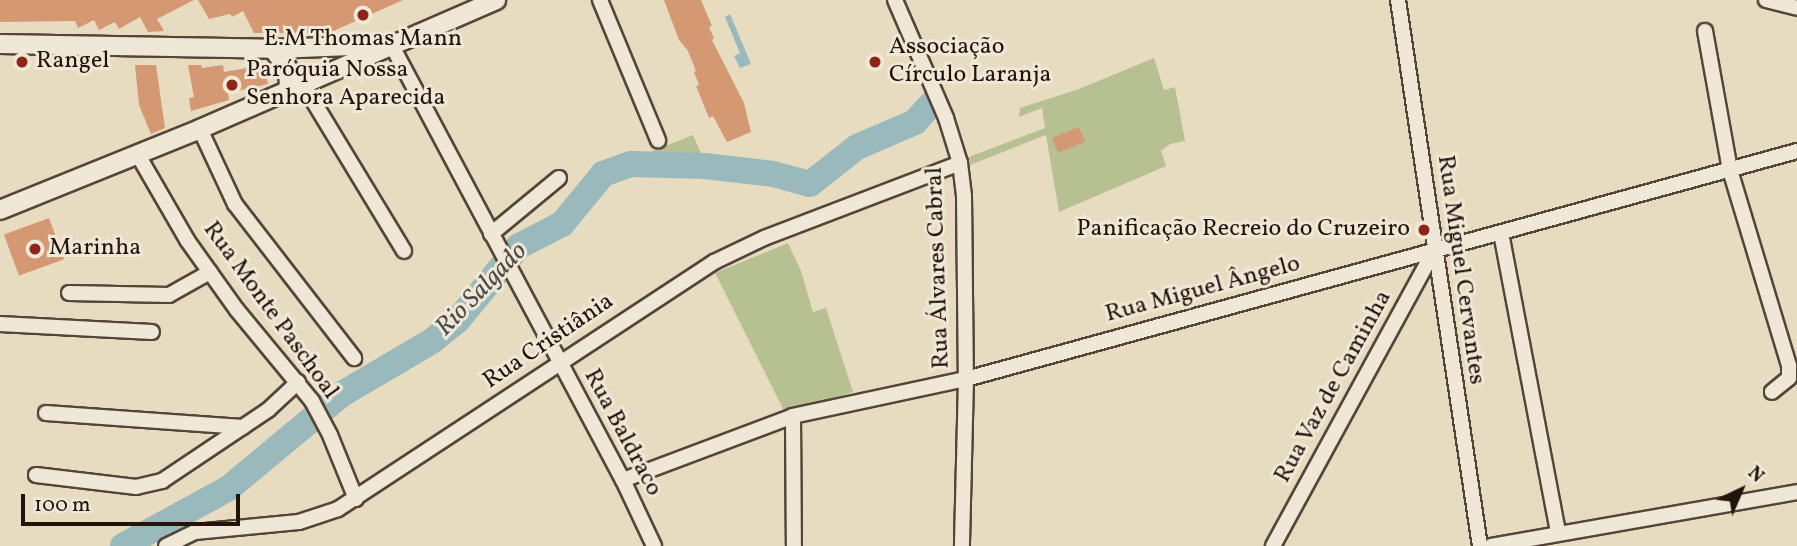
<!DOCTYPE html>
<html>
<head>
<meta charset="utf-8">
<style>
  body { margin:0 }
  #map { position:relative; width:1797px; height:546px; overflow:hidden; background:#e7dcc0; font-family:Vollkorn,serif }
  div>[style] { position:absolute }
  .green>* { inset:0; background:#b7c091 }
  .water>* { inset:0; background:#9ab9bc }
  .river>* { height:26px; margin:-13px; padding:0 13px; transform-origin:13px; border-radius:13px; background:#9ab9bc }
  .building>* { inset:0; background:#d49873; transform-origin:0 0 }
  .roads { filter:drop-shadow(2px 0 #554439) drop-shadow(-2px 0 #554439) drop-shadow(0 2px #554439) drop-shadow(0 -2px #554439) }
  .minor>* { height:14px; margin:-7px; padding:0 7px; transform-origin:7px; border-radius:7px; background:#efe8d6 }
  .tertiary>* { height:18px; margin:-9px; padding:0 9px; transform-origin:9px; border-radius:9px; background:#efe8d6 }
  .dots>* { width:19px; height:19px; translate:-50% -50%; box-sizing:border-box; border:4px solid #efe8d6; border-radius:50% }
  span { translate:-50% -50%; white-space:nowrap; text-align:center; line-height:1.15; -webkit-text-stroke:6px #efe8d6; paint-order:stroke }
  .poi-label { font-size:24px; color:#24120c }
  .left { translate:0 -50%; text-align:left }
  .right { translate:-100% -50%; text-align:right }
  .street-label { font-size:24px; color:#24120c }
  .water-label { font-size:26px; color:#4d4c4a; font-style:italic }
  .north { position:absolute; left:1706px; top:455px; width:70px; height:70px; -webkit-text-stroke:5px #efe8d6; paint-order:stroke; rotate:44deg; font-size:19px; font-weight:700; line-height:28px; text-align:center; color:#24120c }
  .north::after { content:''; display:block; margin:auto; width:24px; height:32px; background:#24120c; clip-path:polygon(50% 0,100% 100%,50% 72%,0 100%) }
  .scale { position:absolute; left:21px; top:494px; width:219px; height:32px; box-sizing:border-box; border:4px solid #24120c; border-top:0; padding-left:9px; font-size:21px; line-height:24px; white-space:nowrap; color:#24120c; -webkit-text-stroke:5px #efe8d6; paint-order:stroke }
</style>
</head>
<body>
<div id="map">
  <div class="green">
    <i style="clip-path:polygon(1154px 58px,1164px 90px,1175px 87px,1185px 141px,1170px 144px,1161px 151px,1166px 166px,1059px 212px,1046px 135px,970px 165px,969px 157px,1045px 128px,1042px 108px,1019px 117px,1020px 108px,1079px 89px)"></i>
    <i style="clip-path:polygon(693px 135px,709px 172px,693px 171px,662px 176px,659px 171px,611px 173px,605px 177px,598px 186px,600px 191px,570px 226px,533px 244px,517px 256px,514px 248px,564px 219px,562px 215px,592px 179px,589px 170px,629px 156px,631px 160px)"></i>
    <i style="clip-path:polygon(788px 243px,801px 271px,813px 312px,826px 308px,853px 392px,785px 413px,715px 273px)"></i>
  </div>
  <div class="water">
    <i style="clip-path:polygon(730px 14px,751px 64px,740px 68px,734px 56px,740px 53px,725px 17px)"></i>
  </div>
  <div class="river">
    <i style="left:123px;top:546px;width:121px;rotate:-28.7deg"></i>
    <i style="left:229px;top:488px;width:147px;rotate:-39.8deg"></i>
    <i style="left:342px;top:394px;width:104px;rotate:-30.5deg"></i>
    <i style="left:432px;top:341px;width:32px;rotate:-39deg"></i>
    <i style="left:457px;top:321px;width:97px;rotate:-50.4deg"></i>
    <i style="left:519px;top:246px;width:48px;rotate:-27.1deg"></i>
    <i style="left:562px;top:224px;width:65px;rotate:-50.6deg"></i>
    <i style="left:603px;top:174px;width:30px;rotate:-20deg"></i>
    <i style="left:631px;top:164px;width:74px;rotate:1.5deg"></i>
    <i style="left:705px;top:166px;width:68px;rotate:6.7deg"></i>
    <i style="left:773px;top:174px;width:38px;rotate:15deg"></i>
    <i style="left:810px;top:184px;width:60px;rotate:-38.2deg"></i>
    <i style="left:857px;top:147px;width:63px;rotate:-23.3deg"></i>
    <i style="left:915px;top:122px;width:24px;rotate:-48deg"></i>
  </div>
  <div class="building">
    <i style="clip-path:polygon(0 0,194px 0,157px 19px,164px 31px,148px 32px,140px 17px,119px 29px,115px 22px,99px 30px,94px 20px,78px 28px,75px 21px,0 22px)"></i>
    <i style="clip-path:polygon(198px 0,403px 0,329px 33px,254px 33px,243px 11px,232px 17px,230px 14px,209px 19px)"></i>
    <i style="clip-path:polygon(664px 0,701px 0,712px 26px,709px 27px,714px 38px,712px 40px,744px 103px,751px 132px,727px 142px,713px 116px,709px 118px,696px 86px,699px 85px,694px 72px,696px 71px,688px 51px,679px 40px)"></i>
    <i style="clip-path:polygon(135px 65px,156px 65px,165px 128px,151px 134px,139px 105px)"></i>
    <i style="clip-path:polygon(188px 65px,201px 65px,202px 68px,223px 65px,224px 72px,264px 65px,268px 84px,228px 93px,229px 100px,191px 111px,189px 98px,194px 97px)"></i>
    <i style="left:1079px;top:127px;width:16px;height:29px;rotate:68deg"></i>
    <i style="left:49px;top:218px;width:44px;height:48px;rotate:70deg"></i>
  </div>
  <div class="roads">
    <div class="minor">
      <i style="left:600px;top:0;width:152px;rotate:67.5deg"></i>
      <i style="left:895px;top:0;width:129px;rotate:66.6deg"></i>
      <i style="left:946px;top:118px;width:47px;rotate:72.7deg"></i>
      <i style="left:960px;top:163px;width:33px;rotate:83deg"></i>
      <i style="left:964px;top:196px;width:183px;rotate:89.4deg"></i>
      <i style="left:966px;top:379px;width:167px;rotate:91.4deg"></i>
      <i style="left:1398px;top:0;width:552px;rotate:81.46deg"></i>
      <i style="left:1766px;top:0;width:32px;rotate:14deg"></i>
      <i style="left:1705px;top:31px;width:141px;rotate:79.8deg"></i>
      <i style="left:1730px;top:170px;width:205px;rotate:73.2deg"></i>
      <i style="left:1789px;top:366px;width:12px;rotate:90deg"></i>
      <i style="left:1789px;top:378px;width:22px;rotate:141deg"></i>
      <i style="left:391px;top:44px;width:494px;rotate:62deg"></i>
      <i style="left:623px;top:480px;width:73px;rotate:64.8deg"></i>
      <i style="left:303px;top:84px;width:195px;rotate:58.8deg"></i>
      <i style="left:200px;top:129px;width:83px;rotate:65deg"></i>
      <i style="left:235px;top:204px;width:195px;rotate:52.3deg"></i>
      <i style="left:138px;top:155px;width:98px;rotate:60deg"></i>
      <i style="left:187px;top:240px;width:86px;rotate:54.5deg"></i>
      <i style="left:237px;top:310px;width:118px;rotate:50.5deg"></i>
      <i style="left:312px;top:401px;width:38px;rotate:62deg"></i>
      <i style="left:330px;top:435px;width:69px;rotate:67.9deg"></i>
      <i style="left:1501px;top:233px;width:305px;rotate:79.2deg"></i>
      <i style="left:491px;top:234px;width:88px;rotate:-39.5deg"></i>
      <i style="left:69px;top:293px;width:100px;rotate:1.1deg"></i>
      <i style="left:169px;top:295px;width:47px;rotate:-29.3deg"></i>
      <i style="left:0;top:324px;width:152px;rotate:3deg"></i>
      <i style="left:46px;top:413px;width:197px;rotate:4.1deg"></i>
      <i style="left:793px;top:416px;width:130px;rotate:89.6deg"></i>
      <i style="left:36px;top:475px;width:101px;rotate:6.8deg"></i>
      <i style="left:136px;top:487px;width:27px;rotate:-13deg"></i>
      <i style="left:162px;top:481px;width:128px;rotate:-33.8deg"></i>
      <i style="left:268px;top:410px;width:41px;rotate:-43deg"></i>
      <i style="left:623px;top:480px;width:182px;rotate:-20.6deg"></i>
      <i style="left:793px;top:416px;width:177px;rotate:-12.1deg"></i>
      <i style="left:966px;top:379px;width:862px;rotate:-15.34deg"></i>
      <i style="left:166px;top:546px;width:32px;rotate:-26deg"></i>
      <i style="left:195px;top:532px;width:104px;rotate:-5.5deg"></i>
      <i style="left:299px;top:522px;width:41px;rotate:-18.4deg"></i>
      <i style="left:338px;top:509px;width:450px;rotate:-33.3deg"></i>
      <i style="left:714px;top:262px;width:55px;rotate:-25.6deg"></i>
      <i style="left:764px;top:238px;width:210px;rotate:-20.9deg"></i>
      <i style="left:1273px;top:546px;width:338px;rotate:-61.4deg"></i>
      <i style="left:1491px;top:546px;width:311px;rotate:-10deg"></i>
    </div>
    <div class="tertiary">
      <i style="left:0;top:44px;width:273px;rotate:1deg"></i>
      <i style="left:273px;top:49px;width:105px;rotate:-2.2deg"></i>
      <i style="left:273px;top:49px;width:25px;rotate:53deg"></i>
      <i style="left:288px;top:69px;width:22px;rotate:87deg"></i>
      <i style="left:0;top:210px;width:216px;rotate:-22deg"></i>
      <i style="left:200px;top:129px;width:323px;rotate:-23.5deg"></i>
    </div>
  </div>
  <div class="dots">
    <i style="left:363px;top:15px;background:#8f2418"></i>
    <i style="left:22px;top:62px;background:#8f2418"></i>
    <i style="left:875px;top:62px;background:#8f2418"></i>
    <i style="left:232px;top:85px;background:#8f2418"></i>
    <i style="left:1424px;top:230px;background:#8f2418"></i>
    <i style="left:35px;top:249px;background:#8f2418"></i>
  </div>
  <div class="poi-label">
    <span style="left:363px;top:40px">E.M Thomas Mann</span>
    <span class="left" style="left:889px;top:62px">Associação<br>Círculo Laranja</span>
    <span class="left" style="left:36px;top:62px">Rangel</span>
    <span class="left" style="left:246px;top:85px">Paróquia Nossa<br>Senhora Aparecida</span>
    <span class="right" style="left:1410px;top:230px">Panificação Recreio do Cruzeiro</span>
    <span class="left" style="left:49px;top:249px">Marinha</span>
  </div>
  <div class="street-label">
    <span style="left:939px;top:268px;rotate:-92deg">Rua Álvares Cabral</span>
    <span style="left:1460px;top:270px;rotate:82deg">Rua Miguel Cervantes</span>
    <span style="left:1203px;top:290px;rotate:-15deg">Rua Miguel Ângelo</span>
    <span style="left:270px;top:311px;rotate:54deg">Rua Monte Paschoal</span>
    <span style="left:549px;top:342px;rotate:-34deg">Rua Cristiânia</span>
    <span style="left:1334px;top:387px;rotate:-61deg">Rua Vaz de Caminha</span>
    <span style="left:622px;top:433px;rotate:62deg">Rua Baldraco</span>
  </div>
  <div class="water-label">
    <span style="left:482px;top:290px;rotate:-46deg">Rio Salgado</span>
  </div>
  <div class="north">N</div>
  <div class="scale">100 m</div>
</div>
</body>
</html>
